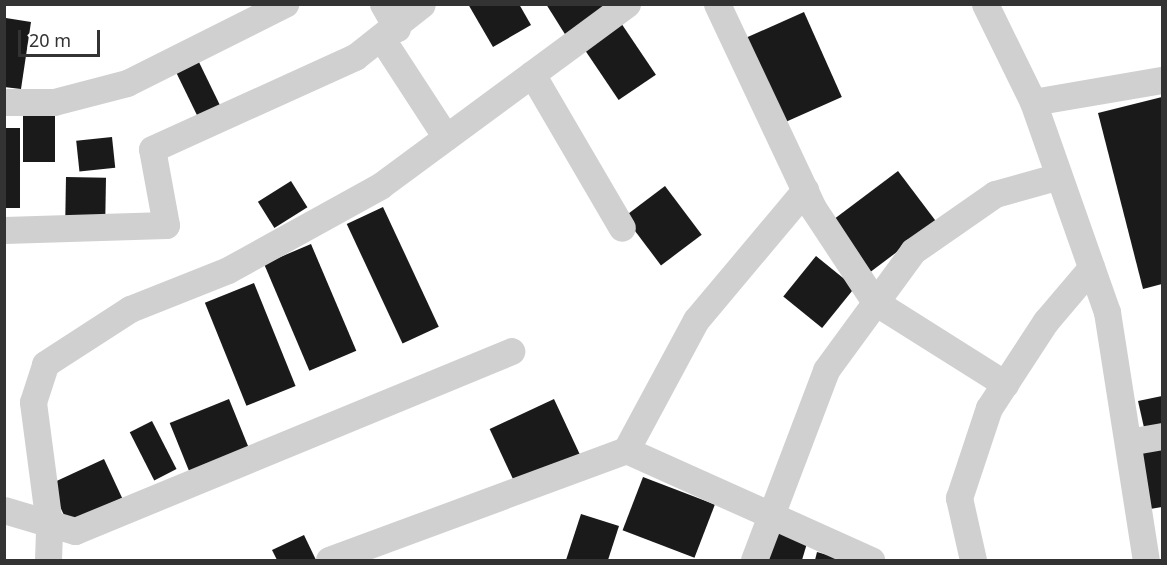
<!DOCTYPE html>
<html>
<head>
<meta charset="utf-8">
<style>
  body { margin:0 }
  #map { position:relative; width:1167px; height:565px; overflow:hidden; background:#fff; font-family:"Noto Sans",sans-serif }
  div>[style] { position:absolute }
  .building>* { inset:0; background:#1a1a1a; transform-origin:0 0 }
  .street>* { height:27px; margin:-13.5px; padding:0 13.5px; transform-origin:13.5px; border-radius:13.5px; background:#d0d0d0 }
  span { translate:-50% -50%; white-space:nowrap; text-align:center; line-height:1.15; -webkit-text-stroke:6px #fff; paint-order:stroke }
  .frame { position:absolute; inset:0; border:6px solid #333; pointer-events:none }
  .scale { position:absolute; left:18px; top:30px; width:82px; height:27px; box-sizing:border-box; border:3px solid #333; border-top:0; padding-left:8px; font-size:18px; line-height:21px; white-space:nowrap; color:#333; -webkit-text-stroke:4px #fff; paint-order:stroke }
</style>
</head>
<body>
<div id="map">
  <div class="building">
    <i style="clip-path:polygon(468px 4px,519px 4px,531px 25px,493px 47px)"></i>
    <i style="clip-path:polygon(546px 4px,611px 4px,568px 39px)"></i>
    <i style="left:804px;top:12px;width:93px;height:66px;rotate:66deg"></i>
    <i style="clip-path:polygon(6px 18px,31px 22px,21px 89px,4px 87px)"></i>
    <i style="left:619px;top:20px;width:66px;height:45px;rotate:56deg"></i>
    <i style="left:196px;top:56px;width:55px;height:25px;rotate:64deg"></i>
    <i style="clip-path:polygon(1162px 97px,1162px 284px,1143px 289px,1098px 113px)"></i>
    <i style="left:23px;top:114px;width:32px;height:48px"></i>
    <i style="left:4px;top:128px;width:16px;height:80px"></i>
    <i style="left:112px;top:137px;width:31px;height:36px;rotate:84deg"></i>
    <i style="left:898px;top:171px;width:64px;height:87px;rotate:53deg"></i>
    <i style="left:66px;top:177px;width:40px;height:46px;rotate:1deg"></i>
    <i style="left:291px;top:181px;width:31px;height:39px;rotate:58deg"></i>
    <i style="left:665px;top:186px;width:61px;height:51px;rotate:53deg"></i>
    <i style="left:383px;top:207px;width:132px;height:40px;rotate:65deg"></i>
    <i style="left:311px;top:244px;width:116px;height:51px;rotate:67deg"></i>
    <i style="left:816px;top:256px;width:50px;height:52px;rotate:39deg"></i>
    <i style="left:254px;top:283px;width:111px;height:53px;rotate:68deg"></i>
    <i style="clip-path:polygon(1162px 396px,1162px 428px,1145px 432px,1138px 401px)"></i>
    <i style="left:229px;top:399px;width:54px;height:64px;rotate:68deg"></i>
    <i style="left:554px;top:399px;width:64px;height:71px;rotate:65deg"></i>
    <i style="left:152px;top:421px;width:54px;height:25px;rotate:63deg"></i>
    <i style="clip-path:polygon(1162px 437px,1162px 507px,1144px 510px,1134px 442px)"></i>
    <i style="left:104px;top:459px;width:43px;height:60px;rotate:65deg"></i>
    <i style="left:643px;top:477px;width:77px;height:57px;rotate:21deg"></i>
    <i style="clip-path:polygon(581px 514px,619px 526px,608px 560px,566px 560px)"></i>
    <i style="clip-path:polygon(774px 528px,808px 540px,802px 560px,763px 560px)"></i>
    <i style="clip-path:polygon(304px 535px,316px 560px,277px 560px,272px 550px)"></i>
    <i style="clip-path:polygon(817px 552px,845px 560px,815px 560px)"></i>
  </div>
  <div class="street">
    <i style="left:383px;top:4px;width:28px;rotate:60deg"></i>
    <i style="left:717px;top:4px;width:225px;rotate:64.8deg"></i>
    <i style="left:813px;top:208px;width:113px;rotate:56.6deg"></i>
    <i style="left:875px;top:302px;width:154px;rotate:32.2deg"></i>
    <i style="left:985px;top:4px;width:109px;rotate:63.9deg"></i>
    <i style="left:1033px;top:102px;width:223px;rotate:70.6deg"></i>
    <i style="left:1107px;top:312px;width:251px;rotate:81.1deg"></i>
    <i style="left:382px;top:39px;width:117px;rotate:56.9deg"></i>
    <i style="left:532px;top:74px;width:178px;rotate:59.7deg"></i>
    <i style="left:4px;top:102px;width:50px"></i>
    <i style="left:54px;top:102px;width:75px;rotate:-14.6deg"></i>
    <i style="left:127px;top:83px;width:177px;rotate:-26.6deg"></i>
    <i style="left:1033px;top:102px;width:131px;rotate:-9.7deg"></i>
    <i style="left:4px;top:230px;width:162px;rotate:-1.8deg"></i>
    <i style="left:166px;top:225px;width:77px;rotate:-100.4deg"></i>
    <i style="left:152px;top:149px;width:223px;rotate:-24.4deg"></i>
    <i style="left:355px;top:57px;width:85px;rotate:-38.3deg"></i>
    <i style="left:1128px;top:442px;width:35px;rotate:-10deg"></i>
    <i style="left:626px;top:450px;width:148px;rotate:-61.7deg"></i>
    <i style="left:696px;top:320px;width:170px;rotate:-50deg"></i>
    <i style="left:4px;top:510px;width:74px;rotate:16.5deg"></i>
    <i style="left:75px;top:531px;width:472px;rotate:-22.4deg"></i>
    <i style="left:48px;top:560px;width:36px;rotate:-88deg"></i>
    <i style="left:49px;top:524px;width:123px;rotate:-97.5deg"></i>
    <i style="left:33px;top:402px;width:40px;rotate:-72deg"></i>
    <i style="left:45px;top:364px;width:101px;rotate:-32.9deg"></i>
    <i style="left:130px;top:309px;width:105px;rotate:-21.7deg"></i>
    <i style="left:228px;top:270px;width:174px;rotate:-28.9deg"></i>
    <i style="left:380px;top:186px;width:307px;rotate:-36.4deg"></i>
    <i style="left:329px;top:560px;width:317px;rotate:-20.3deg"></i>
    <i style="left:626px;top:450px;width:269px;rotate:24.2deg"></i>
    <i style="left:754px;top:560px;width:203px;rotate:-69.2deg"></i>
    <i style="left:826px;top:370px;width:147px;rotate:-53.8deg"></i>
    <i style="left:913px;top:251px;width:100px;rotate:-34.8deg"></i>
    <i style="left:995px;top:194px;width:66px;rotate:-15.7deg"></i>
    <i style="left:973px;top:560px;width:64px;rotate:-102.7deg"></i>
    <i style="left:959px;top:498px;width:95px;rotate:-71.6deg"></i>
    <i style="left:989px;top:408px;width:104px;rotate:-56.8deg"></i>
    <i style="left:1046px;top:321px;width:70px;rotate:-49.7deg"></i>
  </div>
  <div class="frame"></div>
  <div class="scale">20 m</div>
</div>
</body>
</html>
